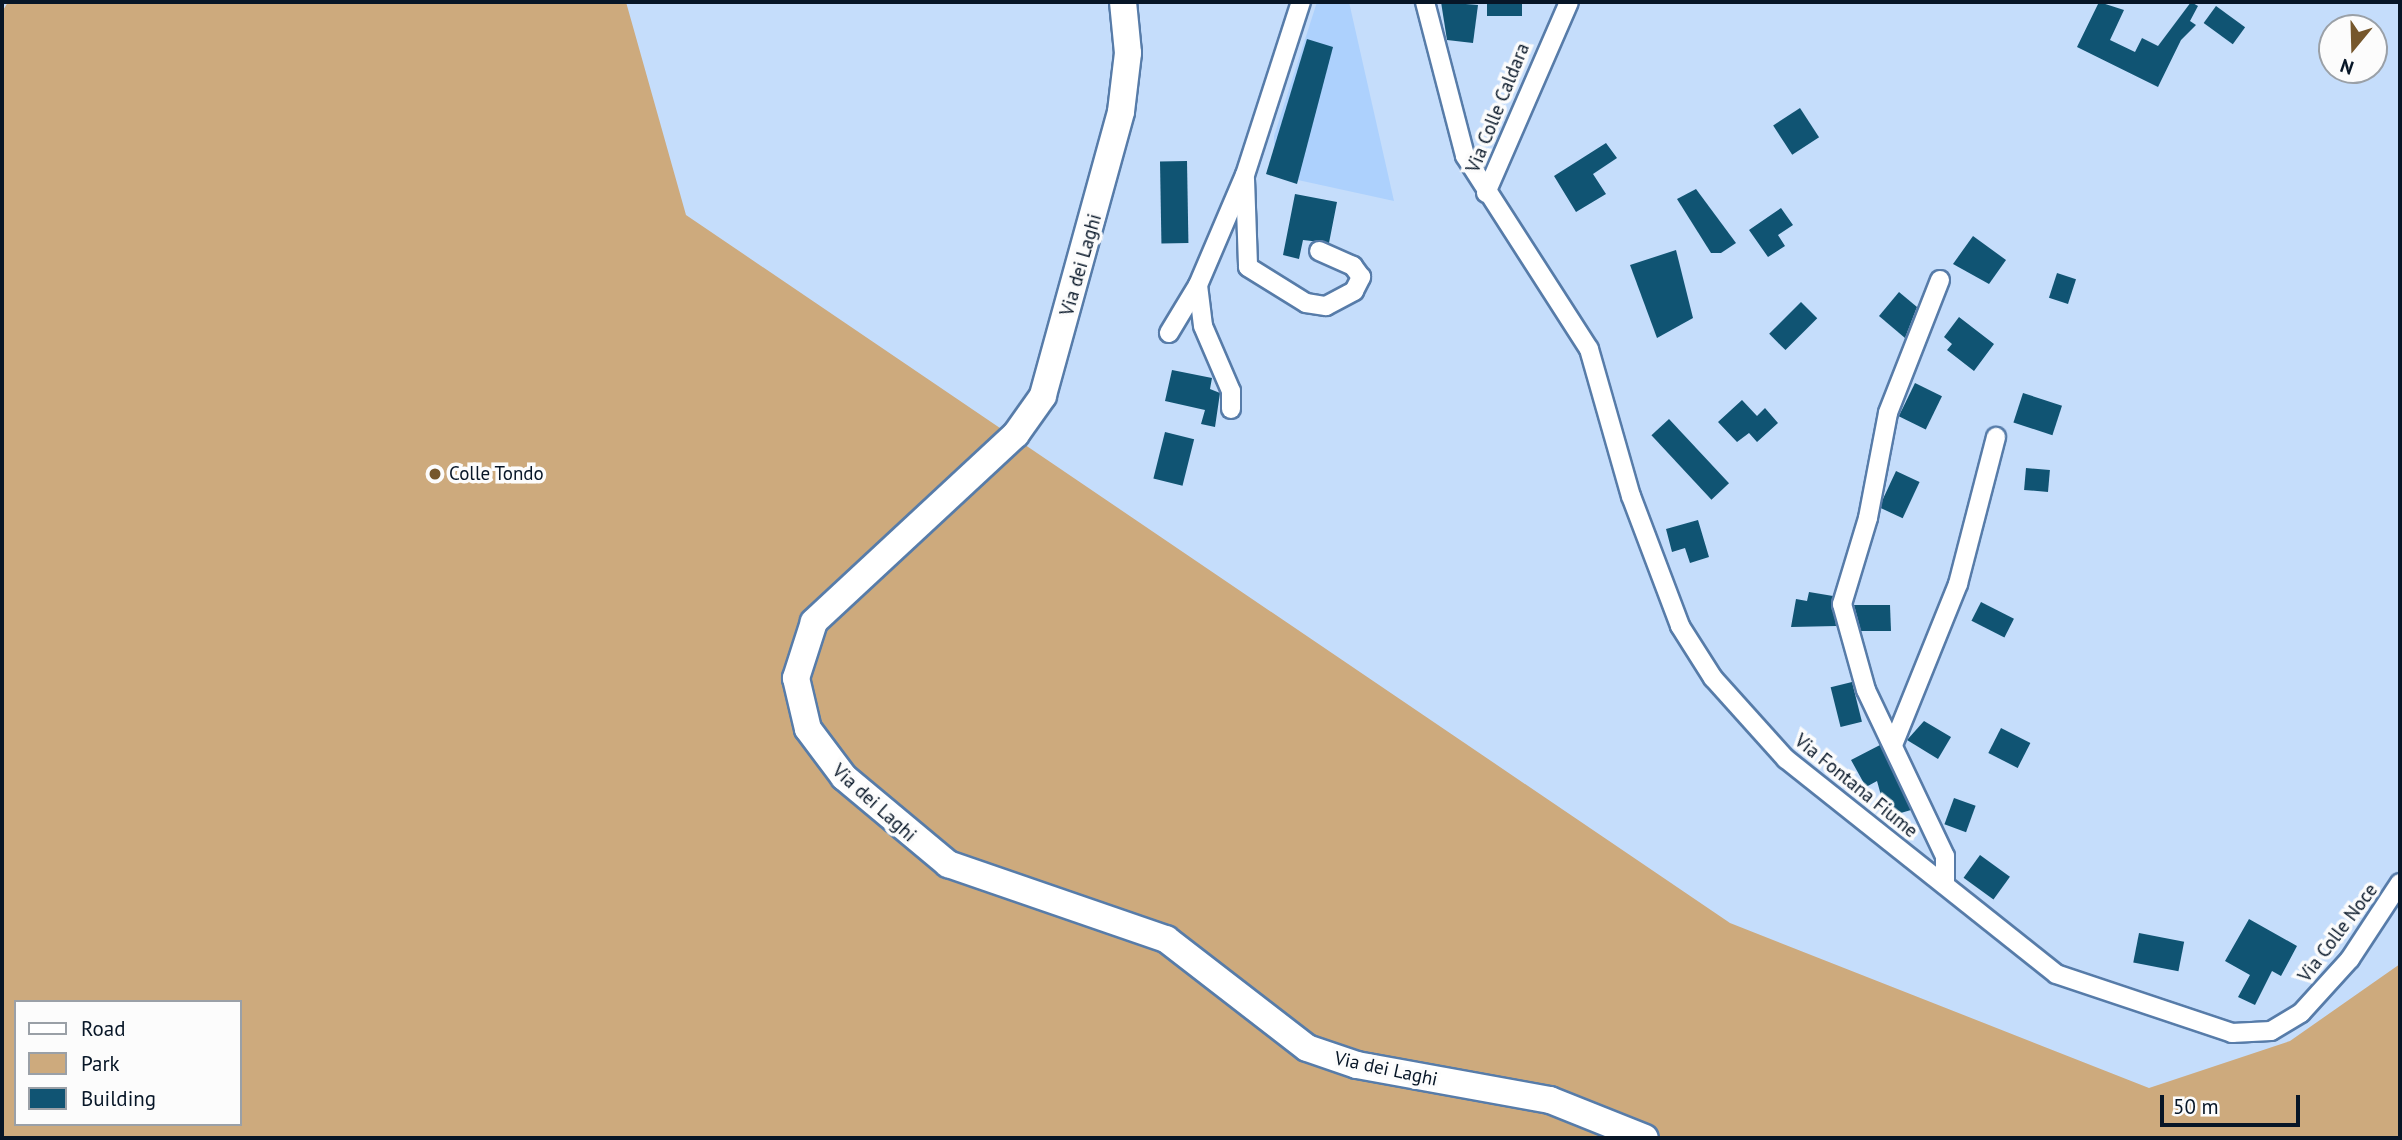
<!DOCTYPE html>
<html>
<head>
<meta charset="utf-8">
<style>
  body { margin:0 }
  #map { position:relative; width:2402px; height:1140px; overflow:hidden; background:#c5ddfb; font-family:"PT Sans",sans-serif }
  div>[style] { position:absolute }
  .built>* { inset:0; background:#add1fd }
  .green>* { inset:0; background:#cdaa7d }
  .building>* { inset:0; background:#105473; transform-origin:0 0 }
  .roads { filter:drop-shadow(2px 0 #577ca9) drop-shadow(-2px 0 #577ca9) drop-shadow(0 2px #577ca9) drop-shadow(0 -2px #577ca9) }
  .street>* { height:18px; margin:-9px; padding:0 9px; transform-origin:9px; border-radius:9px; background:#fff }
  .secondary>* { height:26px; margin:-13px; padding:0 13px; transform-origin:13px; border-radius:13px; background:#fff }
  .dots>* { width:19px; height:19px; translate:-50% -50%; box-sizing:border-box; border:4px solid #fcfcfc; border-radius:50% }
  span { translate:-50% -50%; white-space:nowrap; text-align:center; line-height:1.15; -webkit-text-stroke:7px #fcfcfc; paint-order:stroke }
  .street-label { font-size:19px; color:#071627 }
  .poi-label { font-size:19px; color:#071627 }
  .left { translate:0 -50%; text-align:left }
  .frame { position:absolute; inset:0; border:4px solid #071627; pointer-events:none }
  .legend { position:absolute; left:14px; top:1000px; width:228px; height:126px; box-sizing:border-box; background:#fcfcfc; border:2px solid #9aa0a7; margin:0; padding:9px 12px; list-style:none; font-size:21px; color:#071627 }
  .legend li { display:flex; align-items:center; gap:14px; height:35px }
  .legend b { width:35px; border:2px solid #9aa0a7 }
  .north { position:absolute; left:2318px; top:14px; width:70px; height:70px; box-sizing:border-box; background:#fcfcfc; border:2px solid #9aa0a7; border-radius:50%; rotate:199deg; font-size:19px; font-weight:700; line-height:28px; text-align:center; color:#071627 }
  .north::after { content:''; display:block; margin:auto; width:24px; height:32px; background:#76572c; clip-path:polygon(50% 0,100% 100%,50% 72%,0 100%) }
  .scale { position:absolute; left:2160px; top:1095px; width:140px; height:32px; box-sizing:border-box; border:4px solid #071627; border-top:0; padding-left:9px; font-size:21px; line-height:24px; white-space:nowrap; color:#071627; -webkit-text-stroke:5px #fcfcfc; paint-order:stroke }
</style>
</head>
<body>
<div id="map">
  <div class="built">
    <i style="clip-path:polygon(1317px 2px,1349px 2px,1394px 201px,1275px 175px,1274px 136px)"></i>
  </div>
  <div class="green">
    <i style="clip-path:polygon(evenodd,8px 2px,626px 2px,686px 215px,1730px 923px,2149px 1088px,2290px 1041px,2400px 964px,2400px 1138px,2px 1138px,2px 12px,8px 2px,16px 1002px,240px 1002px,240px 1124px,16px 1124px,16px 1002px)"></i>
  </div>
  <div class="building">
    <i style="clip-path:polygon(1441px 2px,1478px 5px,1473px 43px,1447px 40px)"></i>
    <i style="left:1487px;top:2px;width:35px;height:14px"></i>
    <i style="clip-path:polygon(2099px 2px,2124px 10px,2110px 40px,2135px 52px,2142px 38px,2158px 46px,2191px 2px,2198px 6px,2190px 21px,2196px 25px,2181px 40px,2158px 87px,2077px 47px)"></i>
    <i style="left:2216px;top:6px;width:36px;height:21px;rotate:36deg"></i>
    <i style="clip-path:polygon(1307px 39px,1333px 47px,1297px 184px,1266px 174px)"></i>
    <i style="left:1800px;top:108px;width:35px;height:32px;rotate:57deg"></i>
    <i style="clip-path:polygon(1606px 143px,1617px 158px,1593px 174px,1606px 194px,1576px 212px,1554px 176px)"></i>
    <i style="left:1187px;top:161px;width:82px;height:27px;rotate:89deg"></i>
    <i style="clip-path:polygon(1696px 189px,1736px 243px,1721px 253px,1711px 253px,1677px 199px)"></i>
    <i style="clip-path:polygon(1295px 194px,1337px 202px,1329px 243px,1303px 240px,1299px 259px,1283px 255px)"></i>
    <i style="clip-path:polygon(1781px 208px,1793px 225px,1778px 235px,1785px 246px,1768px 257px,1749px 230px)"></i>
    <i style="clip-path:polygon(1973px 236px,2006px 260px,1989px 284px,1953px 264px)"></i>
    <i style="clip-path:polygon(1676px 250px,1693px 318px,1657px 338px,1630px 265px)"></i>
    <i style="left:2057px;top:273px;width:20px;height:26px;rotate:18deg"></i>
    <i style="clip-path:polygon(1899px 292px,1917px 307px,1905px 338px,1879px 316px)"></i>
    <i style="left:1801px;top:302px;width:23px;height:45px;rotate:45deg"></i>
    <i style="clip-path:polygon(1959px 317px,1994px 344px,1974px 371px,1947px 350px,1952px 344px,1944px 337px)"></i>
    <i style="clip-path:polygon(1172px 370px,1212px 378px,1210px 389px,1220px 393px,1215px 427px,1201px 424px,1205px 410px,1165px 401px)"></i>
    <i style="left:1915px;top:383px;width:30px;height:37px;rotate:26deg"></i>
    <i style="left:2023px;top:393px;width:41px;height:31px;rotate:18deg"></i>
    <i style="clip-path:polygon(1742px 400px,1757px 416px,1765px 408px,1778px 423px,1757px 442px,1749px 433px,1737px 442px,1718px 422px)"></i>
    <i style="left:1669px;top:419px;width:88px;height:24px;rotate:47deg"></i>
    <i style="left:1165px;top:432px;width:30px;height:48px;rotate:14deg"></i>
    <i style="left:2026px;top:468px;width:24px;height:22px;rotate:5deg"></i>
    <i style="left:1896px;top:471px;width:26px;height:40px;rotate:25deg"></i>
    <i style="clip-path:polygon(1698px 520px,1709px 557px,1690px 563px,1685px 548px,1672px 552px,1666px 529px)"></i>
    <i style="clip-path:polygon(1809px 592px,1833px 596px,1836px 626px,1791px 627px,1796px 599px,1807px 601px)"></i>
    <i style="left:1981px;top:602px;width:37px;height:21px;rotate:27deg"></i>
    <i style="clip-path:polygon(1854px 605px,1890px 605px,1891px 631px,1861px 631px)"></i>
    <i style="left:1852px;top:682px;width:41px;height:22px;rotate:76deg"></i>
    <i style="clip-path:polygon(1924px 721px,1951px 737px,1938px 759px,1907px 740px)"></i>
    <i style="left:2001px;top:728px;width:33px;height:28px;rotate:27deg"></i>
    <i style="clip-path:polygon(1880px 745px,1911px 810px,1887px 817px,1877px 781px,1866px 787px,1851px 760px)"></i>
    <i style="left:1954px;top:798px;width:23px;height:28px;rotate:20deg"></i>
    <i style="left:1980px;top:855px;width:37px;height:28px;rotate:36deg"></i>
    <i style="clip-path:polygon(2249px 919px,2297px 946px,2281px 976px,2272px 971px,2255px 1005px,2238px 997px,2250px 975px,2225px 961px)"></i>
    <i style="left:2139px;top:933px;width:46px;height:30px;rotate:11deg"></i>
  </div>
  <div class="roads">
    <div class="street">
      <i style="left:1425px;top:2px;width:159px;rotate:75.4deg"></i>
      <i style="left:1465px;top:156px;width:229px;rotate:57.3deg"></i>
      <i style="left:1589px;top:349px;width:153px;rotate:74.1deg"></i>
      <i style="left:1631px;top:496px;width:139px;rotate:69.3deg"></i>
      <i style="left:1680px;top:626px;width:62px;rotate:57.6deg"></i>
      <i style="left:1713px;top:678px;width:109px;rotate:48deg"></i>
      <i style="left:1786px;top:759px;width:345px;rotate:38.5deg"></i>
      <i style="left:2056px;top:974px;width:186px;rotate:18.5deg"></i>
      <i style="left:2232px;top:1033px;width:39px;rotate:-3deg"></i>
      <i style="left:2271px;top:1031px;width:35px;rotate:-31deg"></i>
      <i style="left:2301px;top:1013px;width:73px;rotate:-47.8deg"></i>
      <i style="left:2350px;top:959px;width:91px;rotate:-56.7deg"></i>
      <i style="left:1245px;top:179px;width:88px;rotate:88deg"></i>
      <i style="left:1248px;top:267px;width:68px;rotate:31.8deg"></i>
      <i style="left:1306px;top:303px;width:20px;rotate:9deg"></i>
      <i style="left:1326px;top:306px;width:32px;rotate:-28deg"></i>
      <i style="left:1354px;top:291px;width:16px;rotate:-63deg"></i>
      <i style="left:1361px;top:277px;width:14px;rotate:-126deg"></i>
      <i style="left:1353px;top:266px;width:37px;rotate:-156deg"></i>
      <i style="left:1486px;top:193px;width:208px;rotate:-66.5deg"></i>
      <i style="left:1940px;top:280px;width:143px;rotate:111.4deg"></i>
      <i style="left:1888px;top:413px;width:107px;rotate:100.8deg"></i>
      <i style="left:1868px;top:518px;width:90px;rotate:106.8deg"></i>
      <i style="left:1842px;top:604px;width:89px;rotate:74.4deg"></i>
      <i style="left:1866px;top:690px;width:184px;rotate:64.6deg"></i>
      <i style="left:1945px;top:856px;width:28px;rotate:90deg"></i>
      <i style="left:1198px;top:285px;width:41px;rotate:83deg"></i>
      <i style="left:1203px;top:326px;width:71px;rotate:66.7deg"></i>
      <i style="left:1231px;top:391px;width:18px;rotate:90deg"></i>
      <i style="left:1169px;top:333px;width:56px;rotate:-58.9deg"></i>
      <i style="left:1198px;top:285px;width:120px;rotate:-66.9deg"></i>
      <i style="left:1245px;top:175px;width:182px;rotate:-72.1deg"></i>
      <i style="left:1893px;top:745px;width:174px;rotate:-68deg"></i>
      <i style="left:1958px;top:584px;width:152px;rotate:-75.5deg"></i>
    </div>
    <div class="secondary">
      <i style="left:1123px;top:2px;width:51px;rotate:84.4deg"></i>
      <i style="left:1128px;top:53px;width:59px;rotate:96.8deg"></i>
      <i style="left:1121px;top:112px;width:295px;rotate:105.4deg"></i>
      <i style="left:1043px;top:396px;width:47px;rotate:125.4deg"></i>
      <i style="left:1016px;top:434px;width:276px;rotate:137.1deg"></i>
      <i style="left:814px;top:622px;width:59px;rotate:107.8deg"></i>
      <i style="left:796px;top:678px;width:52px;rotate:76.8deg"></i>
      <i style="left:808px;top:729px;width:60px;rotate:53.1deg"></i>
      <i style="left:844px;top:777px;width:136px;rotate:39.9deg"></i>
      <i style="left:948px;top:864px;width:231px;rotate:19deg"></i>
      <i style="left:1166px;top:939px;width:178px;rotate:37.7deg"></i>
      <i style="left:1307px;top:1048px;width:53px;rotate:18.8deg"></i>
      <i style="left:1357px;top:1065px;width:196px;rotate:10.3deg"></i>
      <i style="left:1550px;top:1100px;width:102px;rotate:21.8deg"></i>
    </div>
  </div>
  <div class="dots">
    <i style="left:435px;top:474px;background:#76572c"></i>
  </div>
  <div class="street-label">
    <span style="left:1498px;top:108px;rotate:-68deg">Via Colle Caldara</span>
    <span style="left:1081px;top:265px;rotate:-74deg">Via dei Laghi</span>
    <span style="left:1856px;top:786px;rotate:39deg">Via Fontana Fiume</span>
    <span style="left:874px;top:803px;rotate:42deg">Via dei Laghi</span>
    <span style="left:2338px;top:933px;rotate:-53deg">Via Colle Noce</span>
    <span style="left:1386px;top:1069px;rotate:12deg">Via dei Laghi</span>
  </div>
  <div class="poi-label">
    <span class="left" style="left:449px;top:474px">Colle Tondo</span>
  </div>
  <div class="frame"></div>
  <ul class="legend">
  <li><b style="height:9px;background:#fff"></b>Road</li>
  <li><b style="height:19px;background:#cdaa7d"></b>Park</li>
  <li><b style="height:19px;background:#105473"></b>Building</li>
  </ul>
  <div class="north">N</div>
  <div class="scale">50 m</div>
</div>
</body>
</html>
